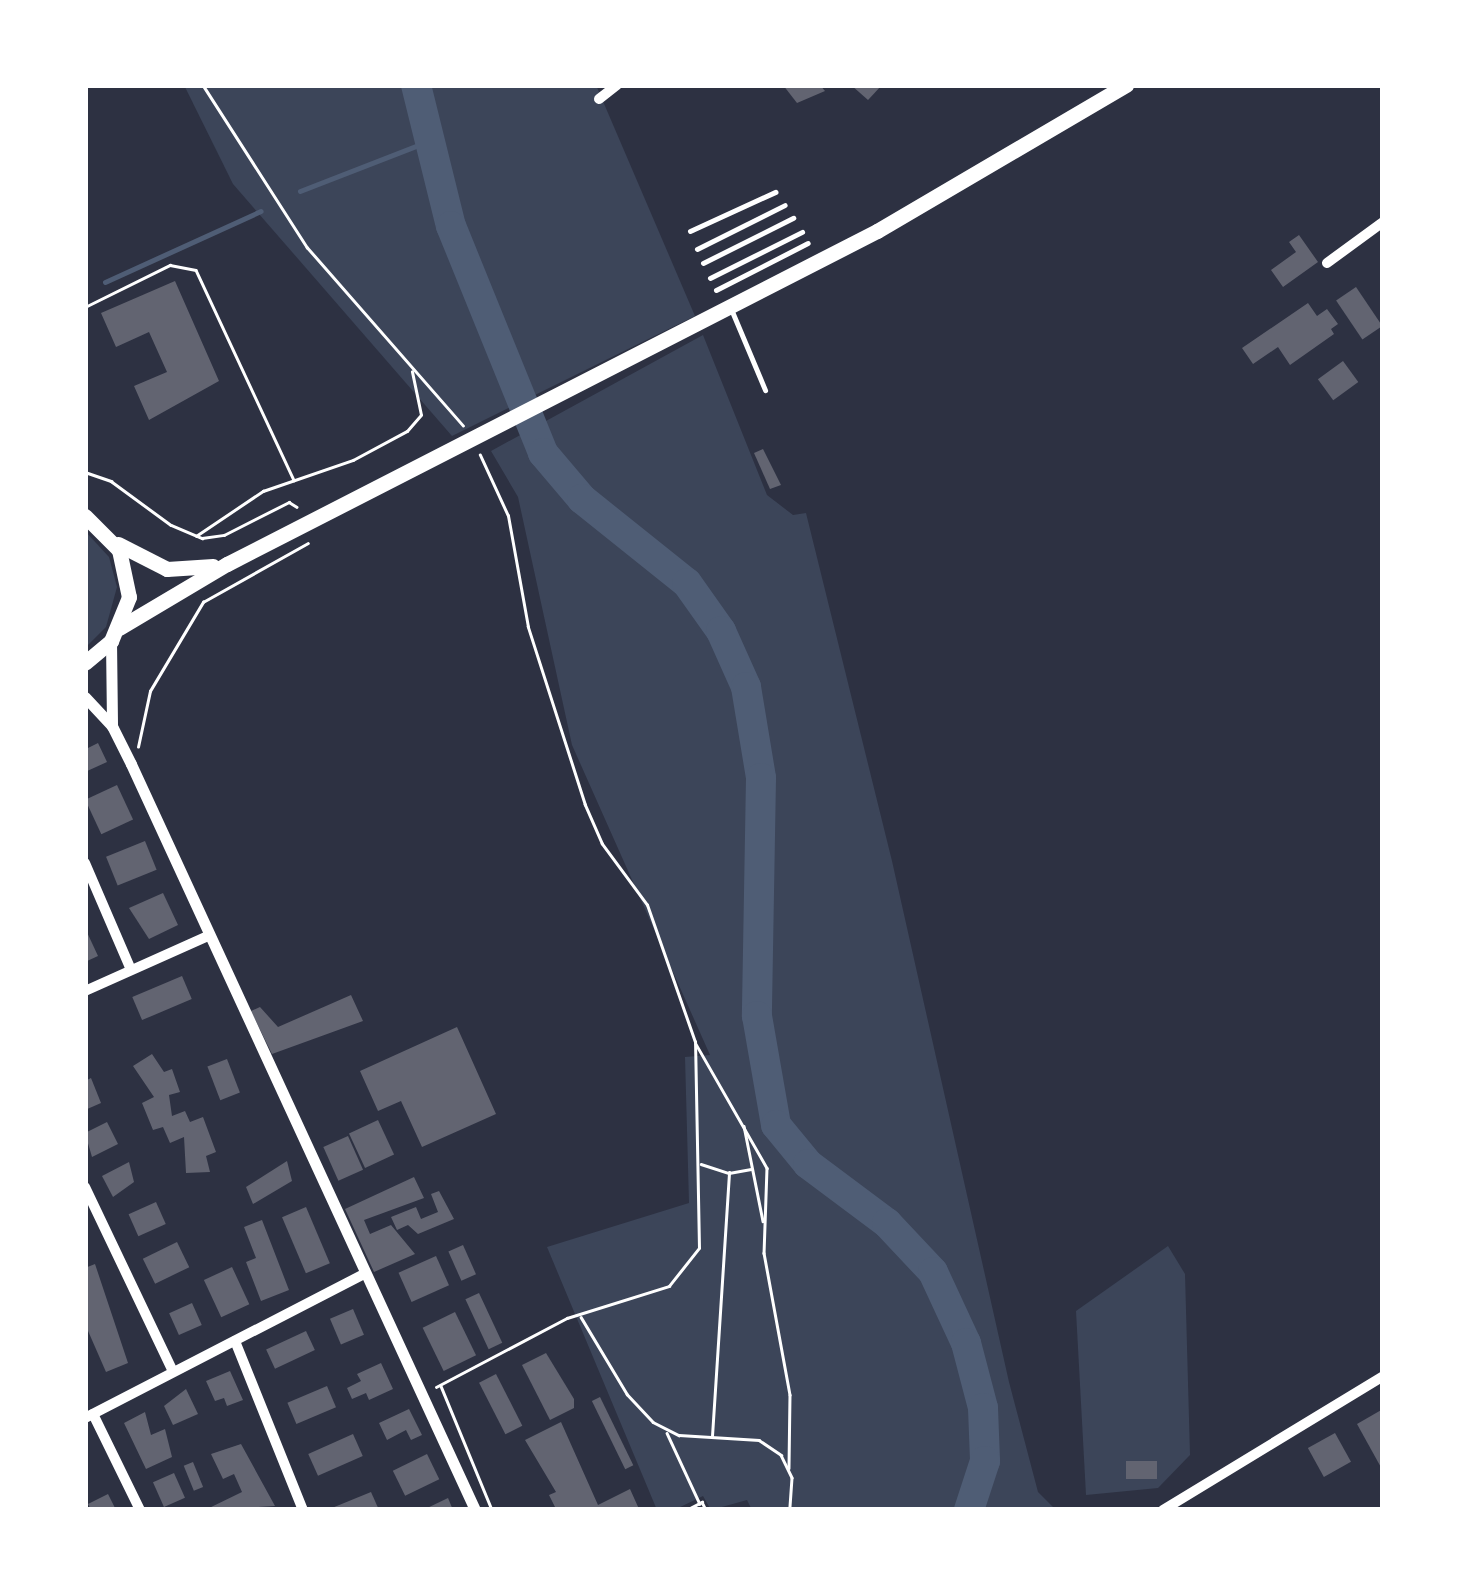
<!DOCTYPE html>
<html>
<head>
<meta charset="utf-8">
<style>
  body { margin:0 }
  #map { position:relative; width:1468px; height:1595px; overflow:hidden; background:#2d3142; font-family:"Nunito Sans",sans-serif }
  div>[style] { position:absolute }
  .green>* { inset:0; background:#3c4559 }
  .stream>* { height:5px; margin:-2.5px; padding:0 2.5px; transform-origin:2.5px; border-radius:2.5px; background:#4f5d75 }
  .river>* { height:30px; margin:-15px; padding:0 15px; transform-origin:15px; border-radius:15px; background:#4f5d75 }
  .building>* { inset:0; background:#626471; transform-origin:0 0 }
  .path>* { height:2.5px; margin:-1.25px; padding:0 1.25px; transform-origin:1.25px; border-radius:1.25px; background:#fff }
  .service>* { height:5px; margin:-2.5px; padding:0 2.5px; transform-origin:2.5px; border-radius:2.5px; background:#fff }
  .minor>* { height:10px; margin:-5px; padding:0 5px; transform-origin:5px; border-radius:5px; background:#fff }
  .tertiary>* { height:11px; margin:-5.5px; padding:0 5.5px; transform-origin:5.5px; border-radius:5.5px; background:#fff }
  .primary>* { height:15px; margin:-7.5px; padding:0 7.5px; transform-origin:7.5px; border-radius:7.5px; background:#fff }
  span { translate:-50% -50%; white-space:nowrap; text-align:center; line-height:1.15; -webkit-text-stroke:9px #fff; paint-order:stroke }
  .frame { position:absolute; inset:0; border:88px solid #fff; pointer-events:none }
</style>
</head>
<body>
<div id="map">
  <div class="green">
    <i style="clip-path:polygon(184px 85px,596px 85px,695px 316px,452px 436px,233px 184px)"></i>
    <i style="clip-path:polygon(703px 335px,767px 495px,793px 515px,806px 513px,892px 861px,1009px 1382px,1038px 1492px,1056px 1510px,752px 1510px,747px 1500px,711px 1510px,703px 1496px,674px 1510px,657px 1510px,547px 1247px,689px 1203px,685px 1057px,710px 1055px,572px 745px,518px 497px,491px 451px)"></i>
    <i style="clip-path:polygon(85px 531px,109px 557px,117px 587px,106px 627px,85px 648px)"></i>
    <i style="clip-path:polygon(1168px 1246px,1185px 1274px,1190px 1455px,1158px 1488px,1086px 1495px,1076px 1311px)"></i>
  </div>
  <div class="stream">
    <i style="left:300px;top:191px;width:144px;rotate:-21.2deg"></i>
    <i style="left:105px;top:282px;width:171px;rotate:-24.5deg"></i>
  </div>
  <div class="river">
    <i style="left:416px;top:85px;width:145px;rotate:76.1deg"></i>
    <i style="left:451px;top:226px;width:245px;rotate:67.9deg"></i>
    <i style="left:543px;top:453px;width:60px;rotate:49.7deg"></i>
    <i style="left:582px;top:499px;width:134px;rotate:38.7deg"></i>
    <i style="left:687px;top:583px;width:59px;rotate:54.7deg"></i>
    <i style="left:721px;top:631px;width:61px;rotate:65.9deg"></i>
    <i style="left:746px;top:687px;width:92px;rotate:80.6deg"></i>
    <i style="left:761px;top:778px;width:238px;rotate:91deg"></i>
    <i style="left:757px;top:1016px;width:111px;rotate:80.1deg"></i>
    <i style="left:776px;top:1125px;width:50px;rotate:50.6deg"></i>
    <i style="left:808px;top:1164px;width:99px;rotate:36.8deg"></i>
    <i style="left:887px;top:1223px;width:67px;rotate:46.8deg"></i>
    <i style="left:933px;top:1272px;width:78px;rotate:65.1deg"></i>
    <i style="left:966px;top:1343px;width:67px;rotate:75.3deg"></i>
    <i style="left:983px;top:1408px;width:53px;rotate:87.8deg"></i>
    <i style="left:985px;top:1461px;width:52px;rotate:108.1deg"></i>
  </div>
  <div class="building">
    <i style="clip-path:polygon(783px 85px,820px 85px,825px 91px,797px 103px)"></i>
    <i style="clip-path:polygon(851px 85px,882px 85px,868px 100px)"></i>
    <i style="clip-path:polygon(1299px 235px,1318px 262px,1283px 287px,1271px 270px,1296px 252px,1289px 242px)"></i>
    <i style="clip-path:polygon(175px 281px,219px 381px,149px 420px,134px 386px,167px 372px,149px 332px,116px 347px,101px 313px)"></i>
    <i style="left:1356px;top:287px;width:47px;height:24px;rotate:56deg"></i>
    <i style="clip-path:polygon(1308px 303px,1317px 316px,1327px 309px,1338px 324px,1331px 329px,1334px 334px,1290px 365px,1278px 347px,1253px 364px,1242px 348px)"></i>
    <i style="left:1343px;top:361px;width:26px;height:31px;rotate:54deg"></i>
    <i style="clip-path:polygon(763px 449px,781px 485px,770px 489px,754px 453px)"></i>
    <i style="clip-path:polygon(85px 740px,88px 748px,98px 743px,107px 762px,85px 772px)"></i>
    <i style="left:117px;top:785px;width:38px;height:35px;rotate:65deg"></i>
    <i style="left:145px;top:841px;width:31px;height:42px;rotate:68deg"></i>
    <i style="clip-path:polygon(163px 893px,178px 925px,149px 939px,129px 908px)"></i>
    <i style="clip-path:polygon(85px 928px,98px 956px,85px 962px)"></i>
    <i style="left:182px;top:976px;width:25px;height:54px;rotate:67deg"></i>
    <i style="clip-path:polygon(351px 995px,363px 1021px,272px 1054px,251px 1011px,260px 1007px,278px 1027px)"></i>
    <i style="clip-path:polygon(457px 1027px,496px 1114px,422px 1147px,401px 1101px,378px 1111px,360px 1071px)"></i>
    <i style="clip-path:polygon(152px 1054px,164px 1072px,172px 1069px,180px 1092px,169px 1095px,172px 1116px,185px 1111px,190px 1122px,203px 1117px,216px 1152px,206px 1156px,210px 1172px,186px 1173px,184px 1137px,170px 1143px,163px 1127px,153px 1130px,142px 1103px,154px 1097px,133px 1066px)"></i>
    <i style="left:227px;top:1059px;width:36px;height:21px;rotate:69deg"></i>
    <i style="clip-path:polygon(91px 1078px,101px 1103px,85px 1110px,85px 1081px)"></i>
    <i style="left:378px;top:1120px;width:38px;height:32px;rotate:65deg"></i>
    <i style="clip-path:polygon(107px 1122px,118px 1144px,92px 1157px,85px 1133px)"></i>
    <i style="left:348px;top:1136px;width:37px;height:27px;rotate:66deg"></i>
    <i style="clip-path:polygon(287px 1161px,292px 1181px,253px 1204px,246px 1187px)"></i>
    <i style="clip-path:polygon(129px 1162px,134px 1182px,113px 1197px,102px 1176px)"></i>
    <i style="clip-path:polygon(414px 1177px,424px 1198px,364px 1220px,370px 1234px,391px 1225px,415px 1254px,374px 1272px,345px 1209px)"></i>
    <i style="clip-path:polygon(439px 1191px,454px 1219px,418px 1234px,408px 1225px,397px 1230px,391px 1217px,416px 1207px,421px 1219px,438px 1212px,431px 1194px)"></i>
    <i style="left:156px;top:1202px;width:24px;height:30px;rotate:66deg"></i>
    <i style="left:306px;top:1207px;width:61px;height:26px;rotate:67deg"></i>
    <i style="clip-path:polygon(262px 1220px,289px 1290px,261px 1301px,246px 1262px,256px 1258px,244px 1227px)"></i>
    <i style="left:177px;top:1242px;width:28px;height:38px;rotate:64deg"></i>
    <i style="left:463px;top:1245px;width:32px;height:16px;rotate:66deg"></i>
    <i style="left:436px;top:1256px;width:32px;height:41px;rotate:66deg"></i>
    <i style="clip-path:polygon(95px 1264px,128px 1363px,106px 1372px,85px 1324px,85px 1268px)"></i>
    <i style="left:232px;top:1267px;width:41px;height:31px;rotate:65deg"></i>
    <i style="left:479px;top:1293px;width:55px;height:15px;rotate:65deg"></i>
    <i style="left:192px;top:1303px;width:24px;height:25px;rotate:66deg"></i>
    <i style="left:353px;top:1309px;width:28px;height:25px;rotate:67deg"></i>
    <i style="left:455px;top:1312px;width:48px;height:36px;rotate:64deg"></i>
    <i style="left:306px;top:1331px;width:21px;height:44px;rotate:65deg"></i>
    <i style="clip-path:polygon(546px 1353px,574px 1399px,574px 1408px,550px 1420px,522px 1365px)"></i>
    <i style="clip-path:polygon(381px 1363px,393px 1389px,369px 1400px,366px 1393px,352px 1399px,347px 1388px,361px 1381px,357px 1374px)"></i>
    <i style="clip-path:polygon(230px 1371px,243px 1400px,227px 1406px,224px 1398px,215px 1401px,206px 1381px)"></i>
    <i style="left:496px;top:1374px;width:58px;height:19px;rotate:63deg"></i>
    <i style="left:327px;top:1386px;width:23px;height:43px;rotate:67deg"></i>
    <i style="clip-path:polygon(186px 1389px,198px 1414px,173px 1425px,164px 1406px)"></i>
    <i style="left:600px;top:1397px;width:76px;height:9px;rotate:64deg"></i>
    <i style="clip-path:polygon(409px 1409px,422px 1435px,411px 1440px,406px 1430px,387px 1440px,379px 1423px)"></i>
    <i style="clip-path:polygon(1383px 1409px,1383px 1471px,1357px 1424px)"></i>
    <i style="clip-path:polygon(145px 1412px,151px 1435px,165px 1429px,172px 1457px,146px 1469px,124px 1423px)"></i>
    <i style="clip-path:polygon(561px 1422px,598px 1505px,630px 1489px,639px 1509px,556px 1509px,549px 1495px,556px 1492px,525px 1440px)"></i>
    <i style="left:1335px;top:1433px;width:33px;height:31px;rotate:61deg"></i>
    <i style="left:353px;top:1434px;width:24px;height:49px;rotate:66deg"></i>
    <i style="clip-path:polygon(241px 1444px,275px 1506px,205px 1510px,242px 1492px,234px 1474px,223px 1479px,211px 1454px)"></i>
    <i style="left:427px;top:1454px;width:28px;height:38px;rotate:64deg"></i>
    <i style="left:1157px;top:1461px;width:18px;height:31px;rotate:90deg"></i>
    <i style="left:193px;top:1462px;width:27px;height:10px;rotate:68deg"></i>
    <i style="left:174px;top:1473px;width:27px;height:23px;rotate:66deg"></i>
    <i style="clip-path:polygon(371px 1492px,379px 1510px,327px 1510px)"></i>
    <i style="clip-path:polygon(108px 1494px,116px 1510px,91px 1510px,88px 1504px)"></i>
    <i style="clip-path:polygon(448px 1498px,453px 1510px,423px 1510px)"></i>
  </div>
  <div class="path">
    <i style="left:203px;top:85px;width:193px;rotate:57.3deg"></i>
    <i style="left:307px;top:247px;width:237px;rotate:48.8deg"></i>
    <i style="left:85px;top:307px;width:95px;rotate:-26.3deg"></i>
    <i style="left:170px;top:265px;width:26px;rotate:11deg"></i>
    <i style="left:196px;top:270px;width:232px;rotate:65deg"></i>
    <i style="left:85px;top:472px;width:28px;rotate:19deg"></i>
    <i style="left:111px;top:481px;width:74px;rotate:36.3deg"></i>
    <i style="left:171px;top:525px;width:34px;rotate:23deg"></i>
    <i style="left:202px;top:538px;width:22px;rotate:-8deg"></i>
    <i style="left:224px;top:535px;width:73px;rotate:-26.9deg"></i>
    <i style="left:289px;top:502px;width:9px;rotate:32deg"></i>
    <i style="left:196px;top:536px;width:81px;rotate:-33.9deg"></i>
    <i style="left:263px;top:491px;width:95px;rotate:-19deg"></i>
    <i style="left:353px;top:460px;width:61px;rotate:-28.2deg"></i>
    <i style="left:407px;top:431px;width:21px;rotate:-49deg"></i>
    <i style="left:421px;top:415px;width:44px;rotate:-101.8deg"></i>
    <i style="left:138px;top:747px;width:57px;rotate:-77.9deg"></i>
    <i style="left:150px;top:691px;width:104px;rotate:-59.2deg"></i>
    <i style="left:203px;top:602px;width:120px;rotate:-29.3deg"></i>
    <i style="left:696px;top:1044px;width:143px;rotate:60.2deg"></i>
    <i style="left:767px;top:1168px;width:85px;rotate:92deg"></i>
    <i style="left:764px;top:1253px;width:144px;rotate:79.6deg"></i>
    <i style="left:790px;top:1395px;width:73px;rotate:90.8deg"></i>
    <i style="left:744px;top:1126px;width:97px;rotate:78.7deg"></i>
    <i style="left:701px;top:1164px;width:29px;rotate:18deg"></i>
    <i style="left:729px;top:1173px;width:22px;rotate:-10deg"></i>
    <i style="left:581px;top:1317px;width:90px;rotate:59.1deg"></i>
    <i style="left:627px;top:1394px;width:38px;rotate:47deg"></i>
    <i style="left:653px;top:1422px;width:29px;rotate:27deg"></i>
    <i style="left:679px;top:1435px;width:80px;rotate:3.6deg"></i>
    <i style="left:759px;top:1440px;width:27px;rotate:34deg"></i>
    <i style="left:781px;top:1455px;width:25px;rotate:64deg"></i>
    <i style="left:792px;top:1478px;width:32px;rotate:94deg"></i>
    <i style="left:441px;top:1386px;width:134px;rotate:67.6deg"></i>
    <i style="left:436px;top:1387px;width:148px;rotate:-27.8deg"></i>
    <i style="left:567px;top:1318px;width:107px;rotate:-17.4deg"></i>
    <i style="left:669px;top:1286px;width:48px;rotate:-51.7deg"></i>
    <i style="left:699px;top:1248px;width:206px;rotate:-91.1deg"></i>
    <i style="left:695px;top:1042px;width:145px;rotate:-109.3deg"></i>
    <i style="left:647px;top:905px;width:76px;rotate:-126.4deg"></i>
    <i style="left:602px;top:844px;width:43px;rotate:-113.6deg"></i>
    <i style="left:585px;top:805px;width:187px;rotate:-107.8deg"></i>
    <i style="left:528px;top:627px;width:113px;rotate:-100.2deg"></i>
    <i style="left:508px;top:516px;width:67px;rotate:-114.7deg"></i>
    <i style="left:667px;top:1433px;width:78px;rotate:65.1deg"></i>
    <i style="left:712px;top:1436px;width:264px;rotate:-86.3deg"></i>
    <i style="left:686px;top:1510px;width:18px;rotate:-27deg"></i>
    <i style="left:702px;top:1502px;width:9px;rotate:63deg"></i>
  </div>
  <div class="service">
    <i style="left:690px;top:231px;width:94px;rotate:-24.6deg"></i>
    <i style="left:697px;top:249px;width:98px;rotate:-26.6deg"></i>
    <i style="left:703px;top:263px;width:101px;rotate:-26.6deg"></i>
    <i style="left:710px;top:278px;width:103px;rotate:-26.6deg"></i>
    <i style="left:716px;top:290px;width:103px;rotate:-27.1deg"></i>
    <i style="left:731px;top:309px;width:88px;rotate:67.2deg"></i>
  </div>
  <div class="minor">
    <i style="left:599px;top:99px;width:23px;rotate:-38deg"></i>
    <i style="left:1327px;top:263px;width:69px;rotate:-36.2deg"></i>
    <i style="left:85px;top:863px;width:116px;rotate:66.7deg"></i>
    <i style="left:85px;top:991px;width:135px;rotate:-24.1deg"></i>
    <i style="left:85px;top:1187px;width:202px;rotate:64.5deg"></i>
    <i style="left:235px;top:1341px;width:182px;rotate:68.1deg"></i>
    <i style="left:93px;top:1414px;width:107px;rotate:63.9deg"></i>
    <i style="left:85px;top:1418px;width:314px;rotate:-27.3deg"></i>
    <i style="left:1163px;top:1510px;width:258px;rotate:-31.3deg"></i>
  </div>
  <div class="tertiary">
    <i style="left:111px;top:641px;width:85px;rotate:89.3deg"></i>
    <i style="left:85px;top:697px;width:40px;rotate:47deg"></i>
    <i style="left:112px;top:726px;width:42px;rotate:63.4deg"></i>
    <i style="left:131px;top:764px;width:821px;rotate:65.24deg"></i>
  </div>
  <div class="primary">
    <i style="left:85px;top:516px;width:48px;rotate:45deg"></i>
    <i style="left:119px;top:550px;width:48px;rotate:78deg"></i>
    <i style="left:129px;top:597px;width:48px;rotate:112.2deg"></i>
    <i style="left:111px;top:641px;width:34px;rotate:140deg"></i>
    <i style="left:118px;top:544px;width:55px;rotate:27deg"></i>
    <i style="left:167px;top:569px;width:46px;rotate:-3.7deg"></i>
    <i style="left:119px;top:628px;width:126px;rotate:-30.7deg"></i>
    <i style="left:227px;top:564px;width:730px;rotate:-27.13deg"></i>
    <i style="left:877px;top:231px;width:289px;rotate:-30.4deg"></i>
  </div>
  <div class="frame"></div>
</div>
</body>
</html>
